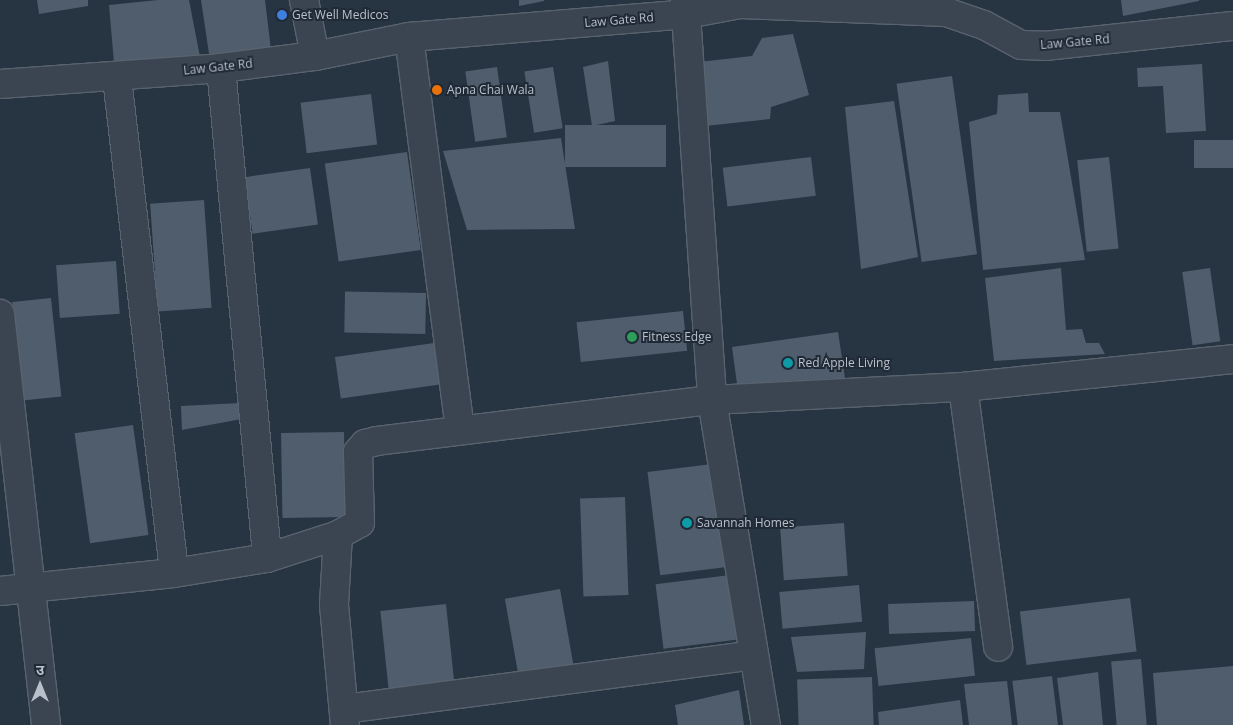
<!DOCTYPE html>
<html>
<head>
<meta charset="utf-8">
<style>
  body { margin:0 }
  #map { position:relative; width:1233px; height:725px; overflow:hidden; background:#273441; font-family:"Open Sans","Noto Sans Devanagari",sans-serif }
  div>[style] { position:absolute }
  .building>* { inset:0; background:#505d6c; transform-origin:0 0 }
  .roads { filter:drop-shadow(1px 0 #59636e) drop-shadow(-1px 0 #59636e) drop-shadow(0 1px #59636e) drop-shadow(0 -1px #59636e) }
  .minor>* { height:28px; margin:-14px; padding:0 14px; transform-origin:14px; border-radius:14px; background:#3b4551 }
  .dots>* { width:14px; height:14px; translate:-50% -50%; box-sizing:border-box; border:2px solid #202a36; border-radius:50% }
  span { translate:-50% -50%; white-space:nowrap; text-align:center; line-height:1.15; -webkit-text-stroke:4px #202a36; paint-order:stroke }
  .poi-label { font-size:12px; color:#b8c0cb }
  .left { translate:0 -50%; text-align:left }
  .street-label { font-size:12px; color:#b8c0cb }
  .north { position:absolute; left:15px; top:660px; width:50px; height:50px; -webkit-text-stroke:4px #202a36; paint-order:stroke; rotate:0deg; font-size:14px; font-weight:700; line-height:20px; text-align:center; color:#b8c0cb }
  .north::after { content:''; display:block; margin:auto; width:18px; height:22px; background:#b8c0cb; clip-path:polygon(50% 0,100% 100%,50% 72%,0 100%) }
</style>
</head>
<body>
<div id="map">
  <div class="building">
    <i style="clip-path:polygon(37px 0,88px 0,88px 6px,39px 14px)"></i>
    <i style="clip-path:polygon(158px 0,189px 0,200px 57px,114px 63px,109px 5px)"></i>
    <i style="clip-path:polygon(201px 0,265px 0,271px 50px,209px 54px)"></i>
    <i style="clip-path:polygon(519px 0,544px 0,544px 1px,519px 6px)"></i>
    <i style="clip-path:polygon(1121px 0,1199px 0,1199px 1px,1123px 16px)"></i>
    <i style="clip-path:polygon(793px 34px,809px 95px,771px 107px,770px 119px,705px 126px,699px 62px,752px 56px,762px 38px)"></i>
    <i style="clip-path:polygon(608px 61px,615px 121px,592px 126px,583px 67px)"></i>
    <i style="clip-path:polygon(1202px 64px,1206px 131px,1166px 133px,1163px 86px,1138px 87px,1137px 68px)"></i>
    <i style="left:497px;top:67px;width:71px;height:32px;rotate:82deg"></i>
    <i style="left:553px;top:67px;width:62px;height:29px;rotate:81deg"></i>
    <i style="left:952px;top:76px;width:180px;height:56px;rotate:82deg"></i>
    <i style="clip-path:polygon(1028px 93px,1029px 112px,1060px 112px,1085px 260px,983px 270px,969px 122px,997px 114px,998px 95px)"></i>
    <i style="left:371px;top:94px;width:51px;height:71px;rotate:83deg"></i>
    <i style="clip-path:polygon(894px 101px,918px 257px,861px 269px,845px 107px)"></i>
    <i style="left:666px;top:125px;width:42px;height:101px;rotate:90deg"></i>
    <i style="clip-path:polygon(561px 138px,575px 229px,467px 230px,443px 151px)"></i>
    <i style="left:1233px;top:140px;width:28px;height:39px;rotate:90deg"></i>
    <i style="left:407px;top:152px;width:99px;height:83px;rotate:82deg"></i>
    <i style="left:811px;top:157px;width:39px;height:89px;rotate:83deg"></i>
    <i style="left:1109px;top:157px;width:92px;height:32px;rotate:84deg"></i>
    <i style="left:310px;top:168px;width:57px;height:66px;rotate:82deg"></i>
    <i style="left:204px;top:200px;width:108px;height:54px;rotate:86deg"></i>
    <i style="left:116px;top:261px;width:53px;height:60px;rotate:86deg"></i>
    <i style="clip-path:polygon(1061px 268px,1066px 330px,1082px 329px,1086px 343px,1099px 343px,1105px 354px,994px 361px,985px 278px)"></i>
    <i style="left:1210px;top:268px;width:74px;height:28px;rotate:82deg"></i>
    <i style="left:426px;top:293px;width:41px;height:81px;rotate:91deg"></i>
    <i style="left:51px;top:298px;width:99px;height:39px;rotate:84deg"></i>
    <i style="left:683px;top:311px;width:40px;height:107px;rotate:84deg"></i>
    <i style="clip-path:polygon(838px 332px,845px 378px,737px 384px,732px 347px)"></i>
    <i style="left:434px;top:343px;width:42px;height:100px;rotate:82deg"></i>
    <i style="clip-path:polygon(240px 403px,242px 419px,182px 430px,181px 406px)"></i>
    <i style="left:133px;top:425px;width:111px;height:59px;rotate:82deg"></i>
    <i style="left:344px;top:432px;width:85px;height:63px;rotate:89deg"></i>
    <i style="left:712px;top:464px;width:104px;height:65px;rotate:83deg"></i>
    <i style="left:625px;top:497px;width:98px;height:45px;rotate:88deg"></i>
    <i style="left:844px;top:523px;width:53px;height:64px;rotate:86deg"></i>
    <i style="left:730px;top:575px;width:65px;height:75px;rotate:83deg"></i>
    <i style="left:859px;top:585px;width:37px;height:80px;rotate:85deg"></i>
    <i style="left:560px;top:589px;width:76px;height:56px;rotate:80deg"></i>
    <i style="left:1130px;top:598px;width:54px;height:111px;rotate:83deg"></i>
    <i style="left:974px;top:601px;width:30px;height:86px;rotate:88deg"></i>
    <i style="left:446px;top:604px;width:82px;height:66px;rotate:84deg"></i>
    <i style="clip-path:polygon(866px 632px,864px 669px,797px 672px,791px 637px)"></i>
    <i style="left:971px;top:638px;width:38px;height:97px;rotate:84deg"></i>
    <i style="left:1141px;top:659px;width:66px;height:30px;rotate:85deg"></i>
    <i style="clip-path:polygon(1233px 666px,1233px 725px,1157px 725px,1153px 673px)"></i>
    <i style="clip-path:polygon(1098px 672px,1103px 725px,1063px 725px,1057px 678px)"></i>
    <i style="left:1052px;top:676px;width:49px;height:40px;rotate:83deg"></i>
    <i style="left:872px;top:677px;width:48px;height:75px;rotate:88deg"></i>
    <i style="clip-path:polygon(1007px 681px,1012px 725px,969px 725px,964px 684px)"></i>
    <i style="clip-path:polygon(739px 690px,744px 725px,678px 725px,675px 705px)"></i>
    <i style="clip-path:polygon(960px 700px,963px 725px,879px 725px,878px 712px)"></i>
  </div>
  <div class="roads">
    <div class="minor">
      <i style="left:304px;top:0;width:57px;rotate:78.9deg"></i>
      <i style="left:685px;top:0;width:401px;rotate:86.1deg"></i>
      <i style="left:712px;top:400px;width:329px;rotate:80.6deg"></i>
      <i style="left:409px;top:37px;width:396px;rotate:82.6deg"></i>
      <i style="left:221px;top:68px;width:492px;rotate:84.6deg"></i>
      <i style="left:117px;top:78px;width:498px;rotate:83.4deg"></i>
      <i style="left:0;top:84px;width:222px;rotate:-4.1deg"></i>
      <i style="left:221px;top:68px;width:95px;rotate:-7.3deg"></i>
      <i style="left:315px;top:56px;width:96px;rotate:-11.4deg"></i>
      <i style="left:409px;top:37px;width:279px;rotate:-4.7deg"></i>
      <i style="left:687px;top:14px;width:54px;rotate:-10.7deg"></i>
      <i style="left:740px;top:4px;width:206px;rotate:2.2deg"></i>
      <i style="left:946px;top:12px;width:40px;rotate:18.9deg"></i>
      <i style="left:984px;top:25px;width:42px;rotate:28.4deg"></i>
      <i style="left:1021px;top:45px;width:24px;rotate:2deg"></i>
      <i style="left:1045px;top:46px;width:189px;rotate:-6.1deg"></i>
      <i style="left:0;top:314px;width:414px;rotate:83.6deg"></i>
      <i style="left:963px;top:387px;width:262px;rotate:82.3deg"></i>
      <i style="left:338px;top:535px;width:70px;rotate:93.3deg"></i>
      <i style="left:334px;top:605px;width:121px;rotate:84.8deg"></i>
      <i style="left:0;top:591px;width:175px;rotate:-5.9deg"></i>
      <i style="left:174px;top:573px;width:94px;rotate:-9.2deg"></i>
      <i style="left:267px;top:558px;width:75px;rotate:-17.9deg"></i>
      <i style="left:338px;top:535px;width:25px;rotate:-29deg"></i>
      <i style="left:360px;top:523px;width:71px;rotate:-91.6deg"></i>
      <i style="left:358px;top:452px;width:11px;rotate:-49deg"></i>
      <i style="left:365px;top:444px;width:12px;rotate:-14deg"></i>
      <i style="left:377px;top:441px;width:337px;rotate:-7deg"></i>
      <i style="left:712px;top:400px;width:251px;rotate:-3deg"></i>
      <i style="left:963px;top:387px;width:271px;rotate:-5.9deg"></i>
      <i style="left:344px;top:709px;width:413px;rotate:-7.5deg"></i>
    </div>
  </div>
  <div class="dots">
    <i style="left:282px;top:15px;background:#3f7fe0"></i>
    <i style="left:437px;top:90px;background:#e8710a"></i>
    <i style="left:632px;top:337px;background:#2e9e5b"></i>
    <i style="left:788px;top:363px;background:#0f9aa8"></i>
    <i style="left:687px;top:523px;background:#0f9aa8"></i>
  </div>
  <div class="poi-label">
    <span class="left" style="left:292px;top:15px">Get Well Medicos</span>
    <span class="left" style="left:447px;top:90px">Apna Chai Wala</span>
    <span class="left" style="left:642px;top:337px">Fitness Edge</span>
    <span class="left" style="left:798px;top:363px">Red Apple Living</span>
    <span class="left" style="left:697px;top:523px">Savannah Homes</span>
  </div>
  <div class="street-label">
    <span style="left:619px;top:20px;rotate:-5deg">Law Gate Rd</span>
    <span style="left:1075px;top:42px;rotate:-5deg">Law Gate Rd</span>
    <span style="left:218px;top:67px;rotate:-6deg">Law Gate Rd</span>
  </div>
  <div class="north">उ</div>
</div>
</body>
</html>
